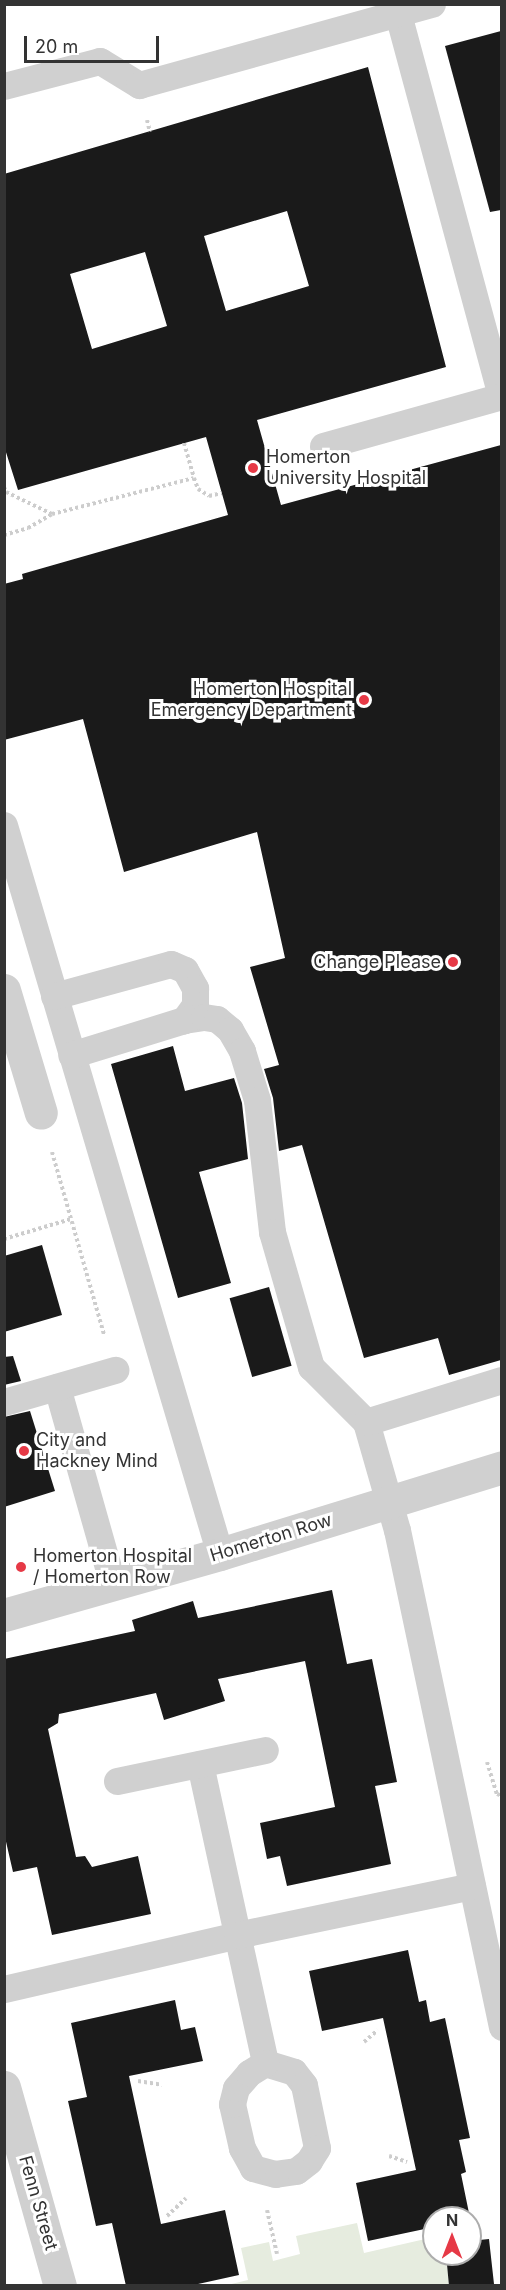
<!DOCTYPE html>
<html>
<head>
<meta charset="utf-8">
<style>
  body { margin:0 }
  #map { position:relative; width:506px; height:2290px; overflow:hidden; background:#fff; font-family:Inter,sans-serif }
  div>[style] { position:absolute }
  .green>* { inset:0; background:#e6ecdf }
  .building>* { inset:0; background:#1a1a1a; transform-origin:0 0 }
  .path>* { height:4px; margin-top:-2px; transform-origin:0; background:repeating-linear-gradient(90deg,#cdcdcd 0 3px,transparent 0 6px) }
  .lane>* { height:27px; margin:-13.5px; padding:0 13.5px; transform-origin:13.5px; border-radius:13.5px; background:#d0d0d0 }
  .street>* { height:33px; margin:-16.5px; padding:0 16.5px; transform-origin:16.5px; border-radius:16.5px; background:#d0d0d0 }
  .dots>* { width:16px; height:16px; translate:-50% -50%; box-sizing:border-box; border:3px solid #fff; border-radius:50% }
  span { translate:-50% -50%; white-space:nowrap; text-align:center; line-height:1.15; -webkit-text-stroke:6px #fff; paint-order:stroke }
  .poi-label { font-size:18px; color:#333 }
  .left { translate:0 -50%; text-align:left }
  .right { translate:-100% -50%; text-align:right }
  .street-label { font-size:18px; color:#333 }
  .frame { position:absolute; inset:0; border:6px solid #333; pointer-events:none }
  .north { position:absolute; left:422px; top:2206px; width:60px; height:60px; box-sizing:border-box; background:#fff; border:2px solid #adadad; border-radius:50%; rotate:0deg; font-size:16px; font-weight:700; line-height:24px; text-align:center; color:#333 }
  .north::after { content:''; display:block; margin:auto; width:21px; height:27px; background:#e63946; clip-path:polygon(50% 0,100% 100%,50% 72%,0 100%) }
  .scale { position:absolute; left:24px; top:36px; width:135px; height:27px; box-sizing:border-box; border:3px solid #333; border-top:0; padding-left:8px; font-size:18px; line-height:21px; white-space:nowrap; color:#333; -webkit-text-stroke:4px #fff; paint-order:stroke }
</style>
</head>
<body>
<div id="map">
  <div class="green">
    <i style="clip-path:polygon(357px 2223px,364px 2253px,434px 2237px,434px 2254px,446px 2254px,449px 2286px,223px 2286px,248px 2280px,241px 2248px,269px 2242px,273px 2261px,300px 2254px,296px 2236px)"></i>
  </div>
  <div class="building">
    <i style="clip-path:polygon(501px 31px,501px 210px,490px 212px,445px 46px)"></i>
    <i style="clip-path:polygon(evenodd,368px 67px,446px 367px,257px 420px,281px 505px,501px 445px,501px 1360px,449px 1375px,438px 1338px,364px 1358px,302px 1145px,279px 1151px,273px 1098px,264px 1069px,279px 1065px,250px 967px,285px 958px,257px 832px,124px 872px,83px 719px,4px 740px,4px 584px,23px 579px,22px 574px,228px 515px,206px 437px,18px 490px,4px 446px,4px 174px,368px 67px,287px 211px,309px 286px,226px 311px,204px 236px,287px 211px,368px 67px,145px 252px,167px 326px,92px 349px,70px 274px,145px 252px)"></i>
    <i style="clip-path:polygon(173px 1046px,185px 1091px,234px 1078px,242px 1103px,248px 1159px,199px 1172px,231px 1283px,178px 1298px,111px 1064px)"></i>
    <i style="clip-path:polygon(42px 1245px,62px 1315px,4px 1332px,4px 1256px)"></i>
    <i style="left:269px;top:1287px;width:82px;height:41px;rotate:74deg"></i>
    <i style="clip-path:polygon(13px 1356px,21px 1381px,4px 1385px,4px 1357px)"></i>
    <i style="clip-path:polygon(30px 1411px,55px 1491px,4px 1507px,4px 1417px)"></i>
    <i style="clip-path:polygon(332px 1590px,347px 1664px,372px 1659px,397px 1782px,375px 1786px,391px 1864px,287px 1886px,280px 1856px,267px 1859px,260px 1823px,335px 1807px,305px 1661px,218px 1679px,225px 1701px,164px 1720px,156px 1693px,59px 1714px,58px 1723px,48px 1729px,76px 1857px,85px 1856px,92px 1867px,138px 1856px,151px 1914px,52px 1935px,37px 1867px,13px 1872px,4px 1833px,4px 1659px,135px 1631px,132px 1620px,193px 1601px,198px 1618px)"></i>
    <i style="clip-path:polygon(408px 1950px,419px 2002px,426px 2000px,430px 2022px,445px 2018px,470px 2138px,459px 2140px,466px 2172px,461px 2174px,470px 2218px,434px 2218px,434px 2227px,368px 2241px,356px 2183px,416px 2170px,383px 2018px,322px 2031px,309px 1971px)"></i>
    <i style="clip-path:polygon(175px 2000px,181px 2030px,195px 2027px,203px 2061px,129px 2076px,161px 2224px,225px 2210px,239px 2275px,189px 2286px,126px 2286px,112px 2223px,96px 2226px,68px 2101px,87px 2097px,71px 2023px)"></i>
    <i style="clip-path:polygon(489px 2239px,494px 2284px,449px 2286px,446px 2254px,470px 2254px,470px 2241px)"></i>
  </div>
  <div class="path">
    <i style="left:147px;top:120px;width:12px;rotate:76deg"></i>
    <i style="left:184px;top:443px;width:36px;rotate:74deg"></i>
    <i style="left:4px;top:487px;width:5px;rotate:68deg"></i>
    <i style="left:6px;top:492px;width:51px;rotate:25.6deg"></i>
    <i style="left:52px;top:514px;width:146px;rotate:-14.2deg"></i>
    <i style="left:194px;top:478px;width:12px;rotate:70deg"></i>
    <i style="left:198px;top:489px;width:13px;rotate:32deg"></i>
    <i style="left:209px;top:496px;width:13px;rotate:-13deg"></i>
    <i style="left:4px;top:535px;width:25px;rotate:-16deg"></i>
    <i style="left:28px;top:528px;width:28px;rotate:-30deg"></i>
    <i style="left:52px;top:1152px;width:190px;rotate:74.1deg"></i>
    <i style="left:4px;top:1239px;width:70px;rotate:-16.6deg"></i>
    <i style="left:487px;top:1762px;width:34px;rotate:73deg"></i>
    <i style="left:497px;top:1794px;width:5px;rotate:22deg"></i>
    <i style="left:364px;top:2042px;width:18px;rotate:-41deg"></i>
    <i style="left:138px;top:2081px;width:24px;rotate:9deg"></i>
    <i style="left:389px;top:2156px;width:19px;rotate:18deg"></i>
    <i style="left:267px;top:2210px;width:45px;rotate:77.2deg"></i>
    <i style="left:167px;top:2216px;width:26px;rotate:-43deg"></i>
  </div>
  <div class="lane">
    <i style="left:398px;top:14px;width:396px;rotate:74.9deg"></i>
    <i style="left:4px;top:86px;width:99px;rotate:-14.6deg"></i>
    <i style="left:100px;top:61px;width:46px;rotate:31.6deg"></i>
    <i style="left:139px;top:85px;width:304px;rotate:-15.5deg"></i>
    <i style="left:323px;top:446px;width:186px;rotate:-15.6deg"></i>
    <i style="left:4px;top:825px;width:760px;rotate:73.5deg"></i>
    <i style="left:54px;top:996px;width:121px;rotate:-15.3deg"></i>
    <i style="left:171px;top:964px;width:15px;rotate:23deg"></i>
    <i style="left:185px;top:970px;width:21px;rotate:61deg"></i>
    <i style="left:195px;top:988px;width:17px;rotate:90deg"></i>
    <i style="left:195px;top:1005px;width:19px;rotate:126deg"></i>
    <i style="left:184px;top:1020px;width:118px;rotate:162.8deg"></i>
    <i style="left:184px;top:1020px;width:20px;rotate:-9deg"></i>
    <i style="left:204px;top:1017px;width:13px;rotate:9deg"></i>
    <i style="left:217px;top:1019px;width:17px;rotate:40deg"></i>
    <i style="left:230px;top:1030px;width:24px;rotate:60deg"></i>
    <i style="left:242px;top:1051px;width:51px;rotate:73deg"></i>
    <i style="left:257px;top:1100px;width:133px;rotate:83.5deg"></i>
    <i style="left:272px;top:1232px;width:141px;rotate:73.9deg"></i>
    <i style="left:311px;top:1367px;width:78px;rotate:45deg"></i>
    <i style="left:366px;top:1422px;width:112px;rotate:74deg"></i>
    <i style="left:397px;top:1530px;width:508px;rotate:78.07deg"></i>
    <i style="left:57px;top:1387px;width:206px;rotate:74.2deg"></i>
    <i style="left:4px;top:1402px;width:116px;rotate:-16.1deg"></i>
    <i style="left:366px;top:1422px;width:142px;rotate:-17.2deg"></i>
    <i style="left:200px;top:1764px;width:306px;rotate:77.7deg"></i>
    <i style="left:117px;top:1781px;width:151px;rotate:-11.8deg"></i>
    <i style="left:4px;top:1989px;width:239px;rotate:-13deg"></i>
    <i style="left:237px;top:1935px;width:240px;rotate:-11.8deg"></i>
    <i style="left:265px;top:2063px;width:30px;rotate:17deg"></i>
    <i style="left:294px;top:2072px;width:16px;rotate:52deg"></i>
    <i style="left:304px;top:2085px;width:64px;rotate:78.3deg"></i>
    <i style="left:317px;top:2148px;width:15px;rotate:122deg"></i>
    <i style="left:309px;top:2161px;width:16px;rotate:142deg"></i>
    <i style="left:296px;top:2171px;width:21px;rotate:172deg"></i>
    <i style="left:275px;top:2174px;width:23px;rotate:-165deg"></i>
    <i style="left:253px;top:2168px;width:23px;rotate:-119deg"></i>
    <i style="left:242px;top:2148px;width:45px;rotate:-102.8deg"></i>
    <i style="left:232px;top:2104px;width:16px;rotate:-76deg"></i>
    <i style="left:236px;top:2088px;width:20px;rotate:-49deg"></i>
    <i style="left:249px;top:2073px;width:19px;rotate:-32deg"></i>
  </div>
  <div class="street">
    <i style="left:4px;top:990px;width:128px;rotate:73.3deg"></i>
    <i style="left:4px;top:1615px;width:224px;rotate:-15.8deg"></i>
    <i style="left:220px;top:1554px;width:295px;rotate:-17.1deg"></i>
    <i style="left:4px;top:2087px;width:207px;rotate:74.3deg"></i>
  </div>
  <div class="dots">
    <i style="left:253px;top:468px;background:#e63946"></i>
    <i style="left:364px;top:700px;background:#e63946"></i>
    <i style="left:453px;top:962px;background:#e63946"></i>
    <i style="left:24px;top:1451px;background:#e63946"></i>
    <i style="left:21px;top:1567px;background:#e63946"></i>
  </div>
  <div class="poi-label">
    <span class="left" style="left:266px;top:468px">Homerton<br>University Hospital</span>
    <span class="right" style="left:352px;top:700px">Homerton Hospital<br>Emergency Department</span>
    <span class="right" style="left:441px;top:962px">Change Please</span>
    <span class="left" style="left:36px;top:1451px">City and<br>Hackney Mind</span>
    <span class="left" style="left:33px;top:1567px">Homerton Hospital<br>/ Homerton Row</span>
  </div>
  <div class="street-label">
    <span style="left:271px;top:1538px;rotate:-17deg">Homerton Row</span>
    <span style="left:38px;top:2203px;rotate:74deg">Fenn Street</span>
  </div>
  <div class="frame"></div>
  <div class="north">N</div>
  <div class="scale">20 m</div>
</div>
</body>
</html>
